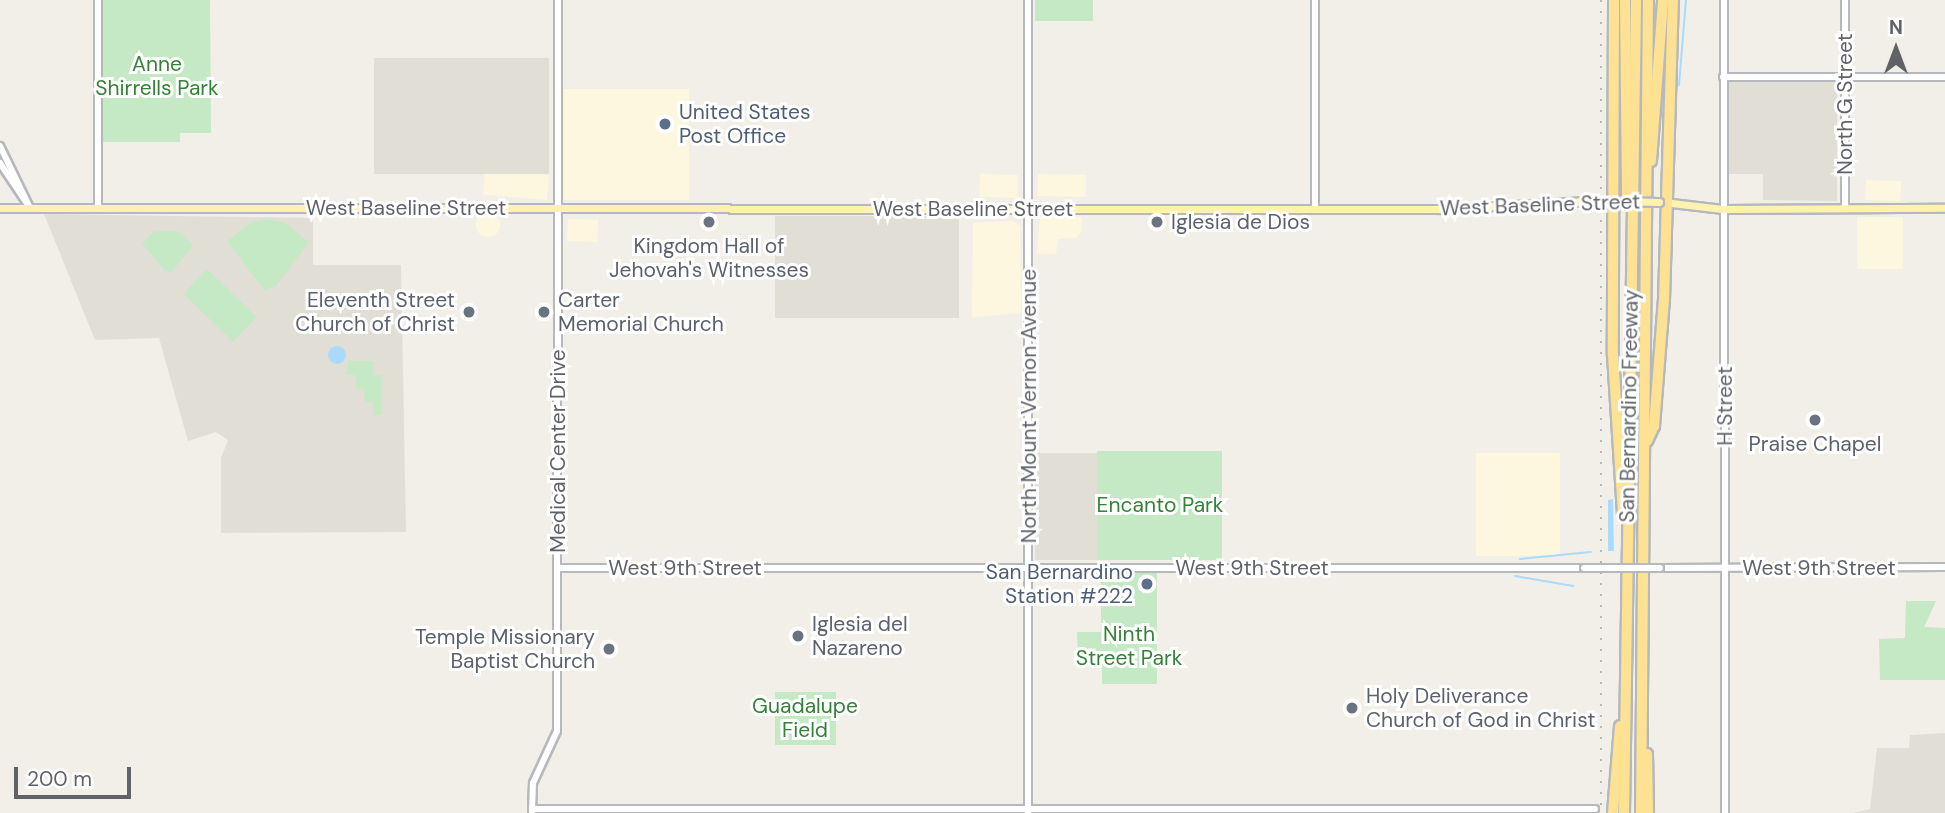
<!DOCTYPE html>
<html>
<head>
<meta charset="utf-8">
<style>
  body { margin:0 }
  #map { position:relative; width:1945px; height:813px; overflow:hidden; background:#f1efe8; font-family:"DM Sans",sans-serif }
  div>[style] { position:absolute }
  .commercial>* { inset:0; background:#fef7e0; transform-origin:0 0 }
  .round { border-radius:50% }
  .education>* { inset:0; background:#e1ded6; transform-origin:0 0 }
  .green>* { inset:0; background:#c5e8c5; transform-origin:0 0 }
  .water>* { inset:0; background:#aadaff }
  .stream>* { height:2px; margin:-1px; padding:0 1px; transform-origin:1px; border-radius:1px; background:#aadaff }
  .roads { filter:drop-shadow(2px 0 #b5b8bc) drop-shadow(-2px 0 #b5b8bc) drop-shadow(0 2px #b5b8bc) drop-shadow(0 -2px #b5b8bc) }
  .tertiary>* { height:6px; margin:-3px; padding:0 3px; transform-origin:3px; border-radius:3px; background:#fff }
  .secondary>* { height:6px; margin:-3px; padding:0 3px; transform-origin:3px; border-radius:3px; background:#fff }
  .primary>* { height:7px; margin:-3.5px; padding:0 3.5px; transform-origin:3.5px; border-radius:3.5px; background:#fff2af }
  .motorway>* { height:10px; margin:-5px; padding:0 5px; transform-origin:5px; border-radius:5px; background:#fde293 }
  .rail>* { height:2px; margin-top:-1px; transform-origin:0; background:repeating-linear-gradient(90deg,#b6b7b8 0 2px,transparent 0 11px) }
  .bridges { filter:drop-shadow(2px 0 #b5b8bc) drop-shadow(-2px 0 #b5b8bc) drop-shadow(0 2px #b5b8bc) drop-shadow(0 -2px #b5b8bc) }
  .tertiary-bridge>* { height:6px; margin:-3px; padding:0 3px; transform-origin:3px; border-radius:3px; background:#fff }
  .primary-bridge>* { height:7px; margin:-3.5px; padding:0 3.5px; transform-origin:3.5px; border-radius:3.5px; background:#fff2af }
  .dots>* { width:19px; height:19px; translate:-50% -50%; box-sizing:border-box; border:4px solid #fff; border-radius:50% }
  span { translate:-50% -50%; white-space:nowrap; text-align:center; line-height:1.15; -webkit-text-stroke:6px #fff; paint-order:stroke }
  .park-label { font-size:21px; color:#348238 }
  .street-label { font-size:21px; color:#5f6368 }
  .service-label { font-size:21px; color:#4e5e75 }
  .left { translate:0 -50%; text-align:left }
  .right { translate:-100% -50%; text-align:right }
  .worship-label { font-size:21px; color:#5b616d }
  .north { position:absolute; left:1861px; top:14px; width:70px; height:70px; -webkit-text-stroke:5px #fff; paint-order:stroke; rotate:0deg; font-size:19px; font-weight:700; line-height:28px; text-align:center; color:#5f6368 }
  .north::after { content:''; display:block; margin:auto; width:24px; height:32px; background:#5f6368; clip-path:polygon(50% 0,100% 100%,50% 72%,0 100%) }
  .scale { position:absolute; left:14px; top:767px; width:117px; height:32px; box-sizing:border-box; border:4px solid #5f6368; border-top:0; padding-left:9px; font-size:21px; line-height:24px; white-space:nowrap; color:#5f6368; -webkit-text-stroke:5px #fff; paint-order:stroke }
</style>
</head>
<body>
<div id="map">
  <div class="commercial">
    <i style="left:564px;top:89px;width:125px;height:111px"></i>
    <i style="left:1038px;top:174px;width:48px;height:22px;rotate:1deg"></i>
    <i style="left:549px;top:175px;width:25px;height:64px;rotate:95deg"></i>
    <i style="left:1018px;top:175px;width:23px;height:38px;rotate:92deg"></i>
    <i style="left:1866px;top:180px;width:35px;height:20px;rotate:2deg"></i>
    <i class="round" style="left:476px;top:213px;width:24px;height:24px"></i>
    <i style="clip-path:polygon(1040px 217px,1082px 217px,1082px 231px,1076px 238px,1058px 239px,1056px 254px,1037px 254px)"></i>
    <i style="left:1857px;top:217px;width:46px;height:52px"></i>
    <i style="left:568px;top:219px;width:30px;height:22px;rotate:2deg"></i>
    <i style="clip-path:polygon(1012px 221px,1020px 226px,1021px 313px,972px 317px,973px 223px)"></i>
    <i style="left:1476px;top:453px;width:84px;height:103px"></i>
  </div>
  <div class="education">
    <i style="left:549px;top:58px;width:116px;height:175px;rotate:90deg"></i>
    <i style="clip-path:polygon(1729px 82px,1837px 82px,1837px 201px,1763px 200px,1763px 174px,1729px 174px)"></i>
    <i style="clip-path:polygon(44px 214px,313px 218px,313px 265px,401px 265px,406px 532px,221px 533px,221px 458px,228px 440px,216px 432px,188px 441px,159px 338px,95px 340px)"></i>
    <i style="left:775px;top:216px;width:184px;height:102px"></i>
    <i style="left:1035px;top:453px;width:62px;height:107px"></i>
    <i style="clip-path:polygon(1945px 733px,1945px 813px,1853px 813px,1870px 809px,1877px 748px,1909px 748px,1910px 735px)"></i>
  </div>
  <div class="green">
    <i style="clip-path:polygon(103px 0,210px 0,211px 133px,180px 133px,180px 142px,103px 142px)"></i>
    <i style="left:1035px;top:0;width:58px;height:21px"></i>
    <i style="clip-path:polygon(267px 219px,285px 223px,309px 242px,275px 287px,264px 290px,227px 241px,250px 223px)"></i>
    <i style="clip-path:polygon(155px 231px,178px 231px,193px 245px,172px 272px,165px 271px,142px 243px)"></i>
    <i style="left:207px;top:269px;width:69px;height:34px;rotate:44deg"></i>
    <i style="clip-path:polygon(348px 361px,373px 361px,373px 375px,381px 375px,381px 415px,373px 415px,373px 402px,365px 402px,364px 389px,356px 388px,356px 375px,347px 375px)"></i>
    <i style="left:1097px;top:451px;width:125px;height:109px"></i>
    <i style="clip-path:polygon(1101px 571px,1157px 571px,1157px 684px,1102px 684px,1102px 657px,1078px 657px,1077px 632px,1101px 632px)"></i>
    <i style="clip-path:polygon(1906px 601px,1936px 601px,1924px 627px,1945px 628px,1945px 680px,1880px 680px,1879px 639px,1905px 638px)"></i>
    <i style="left:775px;top:692px;width:61px;height:53px"></i>
  </div>
  <div class="water">
    <i class="round" style="left:328px;top:346px;width:18px;height:18px"></i>
    <i style="clip-path:polygon(1613px 499px,1614px 551px,1608px 551px,1608px 500px)"></i>
  </div>
  <div class="stream">
    <i style="left:1679px;top:85px;width:85px;rotate:-85.3deg"></i>
    <i style="left:1520px;top:559px;width:71px;rotate:-5.6deg"></i>
    <i style="left:1515px;top:576px;width:59px;rotate:9.8deg"></i>
  </div>
  <div class="roads">
    <div class="tertiary">
      <i style="left:98px;top:0;width:208px;rotate:90deg"></i>
      <i style="left:1315px;top:0;width:208px;rotate:90deg"></i>
      <i style="left:1724px;top:0;width:813px;rotate:89.93deg"></i>
      <i style="left:1845px;top:0;width:208px;rotate:90deg"></i>
      <i style="left:1723px;top:77px;width:222px"></i>
      <i style="left:558px;top:568px;width:1026px"></i>
      <i style="left:1660px;top:568px;width:285px;rotate:-0.2deg"></i>
      <i style="left:532px;top:809px;width:1063px"></i>
      <i style="left:532px;top:811px;width:28px;rotate:-88deg"></i>
      <i style="left:533px;top:783px;width:57px;rotate:-65.2deg"></i>
      <i style="left:557px;top:731px;width:731px;rotate:-89.92deg"></i>
    </div>
    <div class="secondary">
      <i style="left:0;top:146px;width:69px;rotate:64.2deg"></i>
      <i style="left:0;top:163px;width:54px;rotate:56.3deg"></i>
      <i style="left:1028px;top:813px;width:813px;rotate:-90deg"></i>
    </div>
    <div class="primary">
      <i style="left:1663px;top:202px;width:60px;rotate:6.7deg"></i>
      <i style="left:1723px;top:209px;width:222px;rotate:-0.3deg"></i>
      <i style="left:0;top:208px;width:1440px;rotate:0.04deg"></i>
      <i style="left:1440px;top:209px;width:148px;rotate:-3.1deg"></i>
    </div>
    <div class="motorway">
      <i style="left:1614px;top:0;width:355px;rotate:90.2deg"></i>
      <i style="left:1613px;top:355px;width:161px;rotate:86.4deg"></i>
      <i style="left:1625px;top:0;width:199px;rotate:89.4deg"></i>
      <i style="left:1651px;top:161px;width:161px;rotate:-85.7deg"></i>
      <i style="left:1647px;top:441px;width:17px;rotate:-65deg"></i>
      <i style="left:1654px;top:426px;width:126px;rotate:-85.5deg"></i>
      <i style="left:1664px;top:300px;width:300px;rotate:-88.3deg"></i>
      <i style="left:1647px;top:754px;width:59px;rotate:89deg"></i>
      <i style="left:1613px;top:813px;width:87px;rotate:-85.4deg"></i>
      <i style="left:1624px;top:813px;width:813px;rotate:-89.15deg"></i>
      <i style="left:1641px;top:813px;width:813px;rotate:-89.51deg"></i>
    </div>
  </div>
  <div class="rail">
    <i style="left:1601px;top:0;width:813px;rotate:90deg"></i>
  </div>
  <div class="bridges">
    <div class="tertiary-bridge">
      <i style="left:1584px;top:568px;width:76px"></i>
    </div>
    <div class="primary-bridge">
      <i style="left:1588px;top:201px;width:25px"></i>
      <i style="left:1618px;top:201px;width:41px;rotate:1.4deg"></i>
    </div>
  </div>
  <div class="dots">
    <i style="left:665px;top:124px;background:#5c6f8a"></i>
    <i style="left:709px;top:222px;background:#6b7280"></i>
    <i style="left:1157px;top:222px;background:#6b7280"></i>
    <i style="left:469px;top:312px;background:#6b7280"></i>
    <i style="left:544px;top:312px;background:#6b7280"></i>
    <i style="left:1815px;top:420px;background:#6b7280"></i>
    <i style="left:1147px;top:584px;background:#5c6f8a"></i>
    <i style="left:798px;top:636px;background:#6b7280"></i>
    <i style="left:609px;top:649px;background:#6b7280"></i>
    <i style="left:1352px;top:708px;background:#6b7280"></i>
  </div>
  <div class="park-label">
    <span style="left:157px;top:76px">Anne<br>Shirrells Park</span>
    <span style="left:1160px;top:505px">Encanto Park</span>
    <span style="left:1129px;top:646px">Ninth<br>Street Park</span>
    <span style="left:805px;top:718px">Guadalupe<br>Field</span>
  </div>
  <div class="street-label">
    <span style="left:1845px;top:104px;rotate:-90deg">North G Street</span>
    <span style="left:1540px;top:205px;rotate:-2deg">West Baseline Street</span>
    <span style="left:406px;top:208px">West Baseline Street</span>
    <span style="left:973px;top:209px">West Baseline Street</span>
    <span style="left:1029px;top:406px;rotate:-90deg">North Mount Vernon Avenue</span>
    <span style="left:1629px;top:406px;rotate:-89deg">San Bernardino Freeway</span>
    <span style="left:1725px;top:406px;rotate:-90deg">H Street</span>
    <span style="left:558px;top:451px;rotate:-90deg">Medical Center Drive</span>
    <span style="left:685px;top:568px">West 9th Street</span>
    <span style="left:1252px;top:568px">West 9th Street</span>
    <span style="left:1819px;top:568px">West 9th Street</span>
  </div>
  <div class="service-label">
    <span class="left" style="left:679px;top:124px">United States<br>Post Office</span>
    <span class="right" style="left:1133px;top:584px">San Bernardino<br>Station #222</span>
  </div>
  <div class="worship-label">
    <span class="left" style="left:1171px;top:222px">Iglesia de Dios</span>
    <span style="left:709px;top:258px">Kingdom Hall of<br>Jehovah's Witnesses</span>
    <span class="right" style="left:455px;top:312px">Eleventh Street<br>Church of Christ</span>
    <span class="left" style="left:558px;top:312px">Carter<br>Memorial Church</span>
    <span style="left:1815px;top:444px">Praise Chapel</span>
    <span class="left" style="left:812px;top:636px">Iglesia del<br>Nazareno</span>
    <span class="right" style="left:595px;top:649px">Temple Missionary<br>Baptist Church</span>
    <span class="left" style="left:1366px;top:708px">Holy Deliverance<br>Church of God in Christ</span>
  </div>
  <div class="north">N</div>
  <div class="scale">200 m</div>
</div>
</body>
</html>
